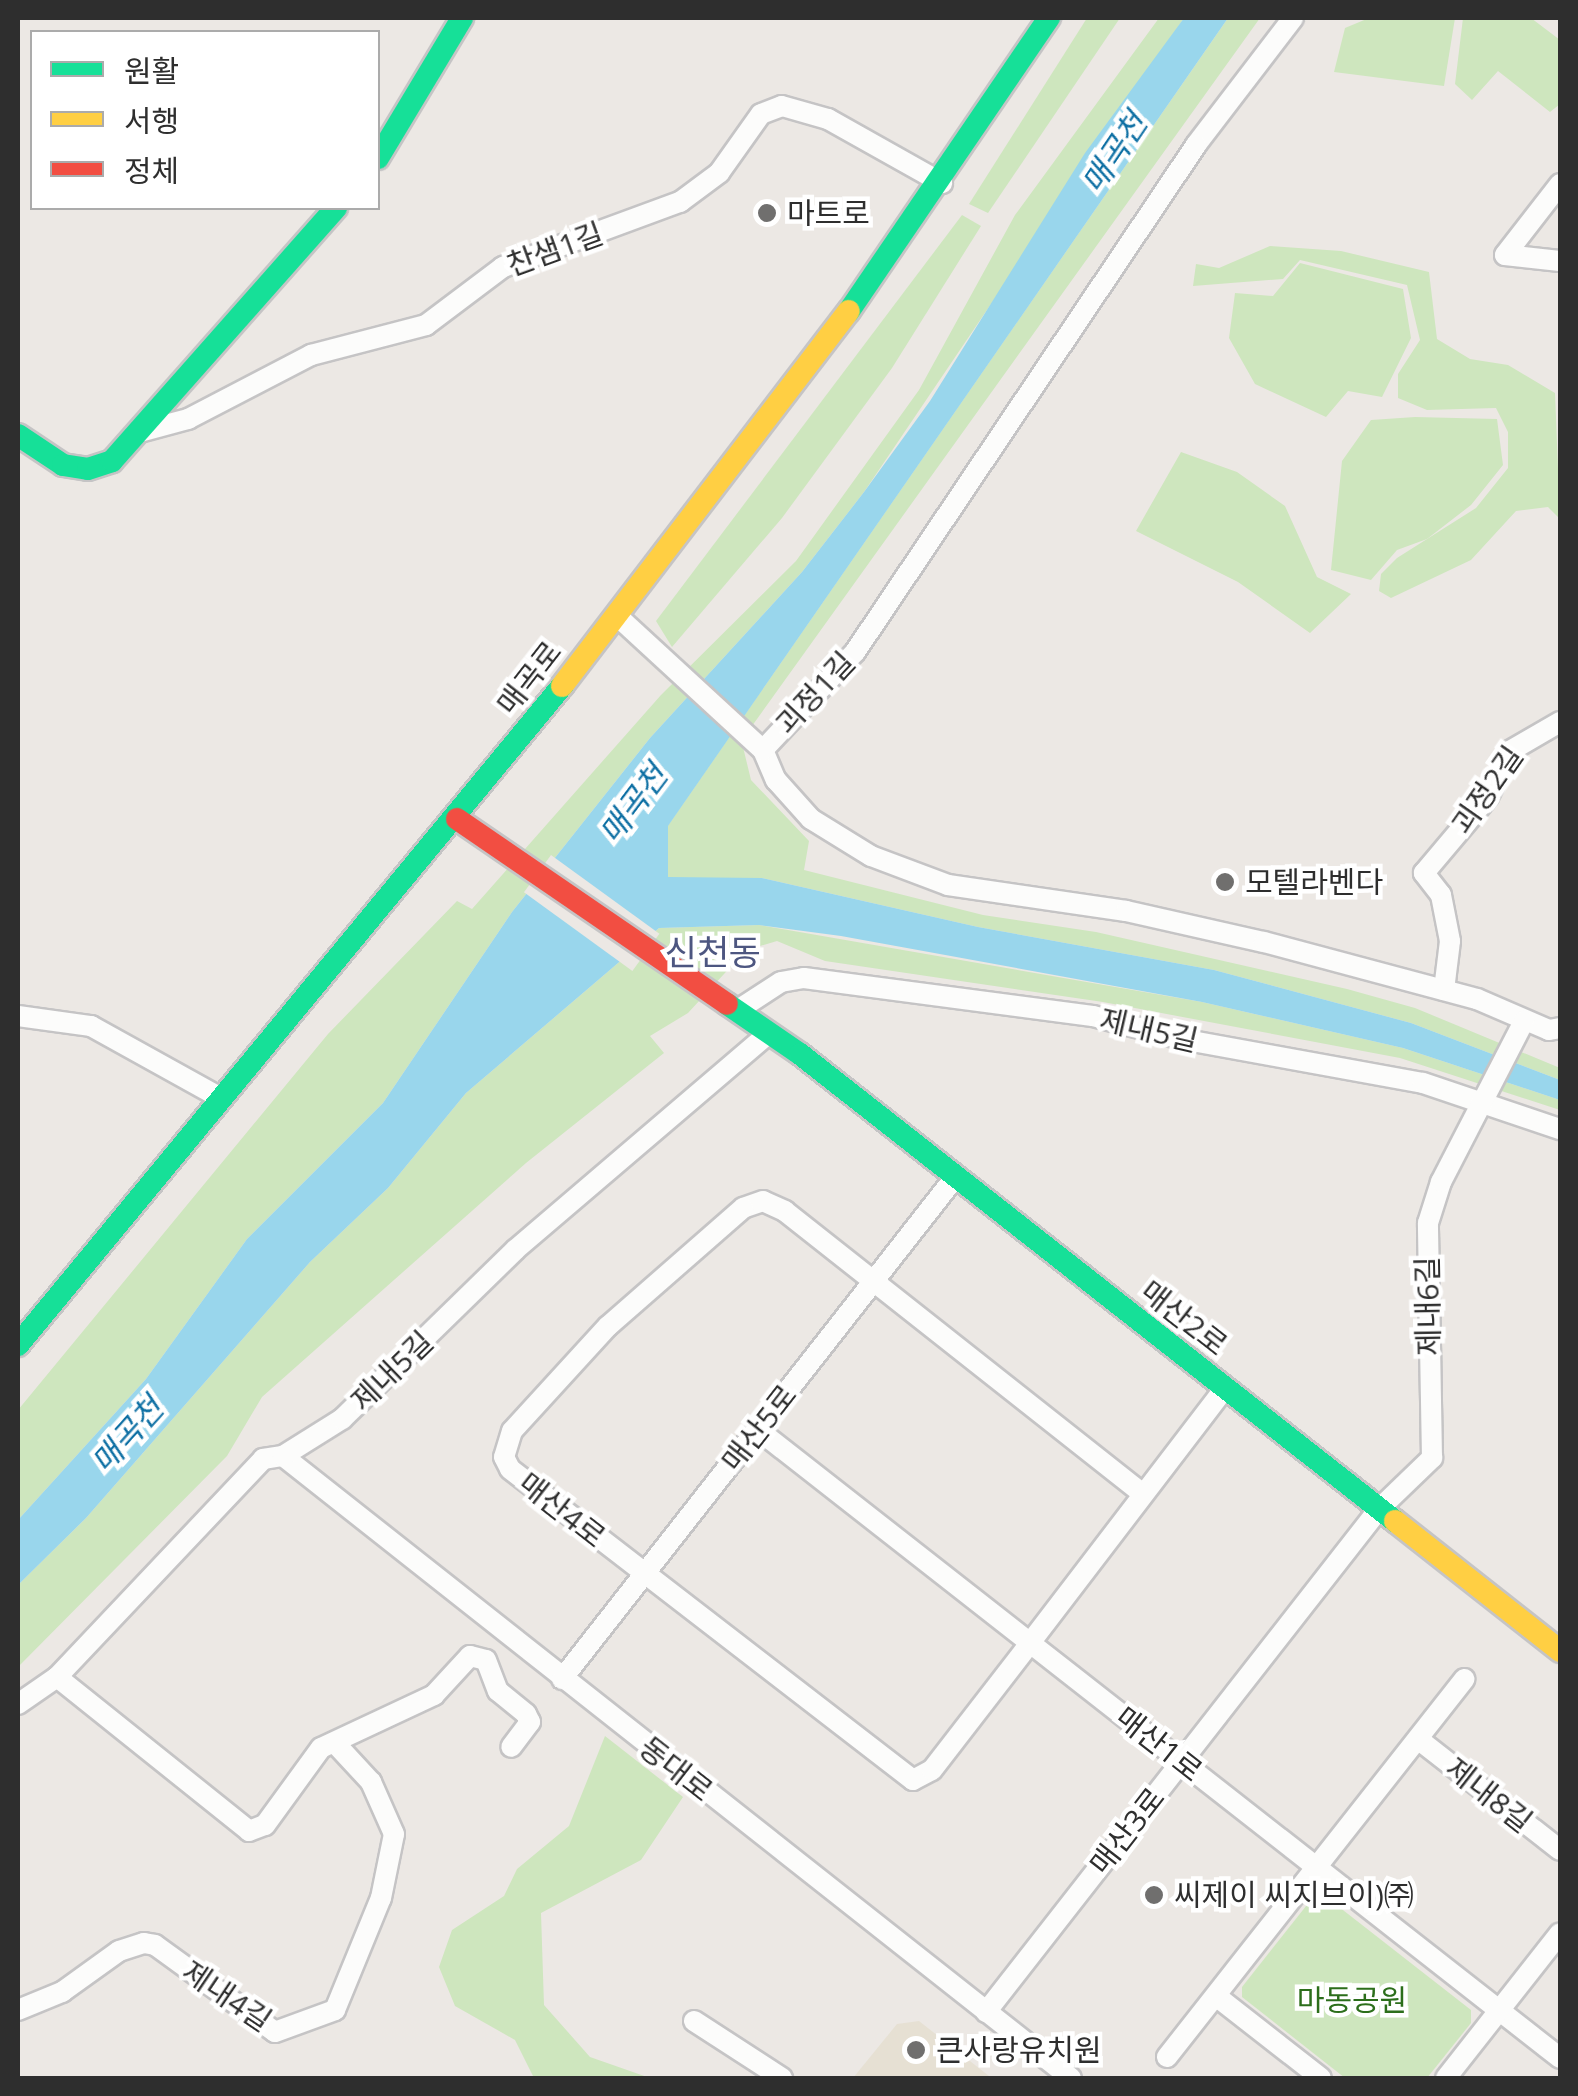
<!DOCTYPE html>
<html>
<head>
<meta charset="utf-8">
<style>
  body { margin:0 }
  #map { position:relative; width:1578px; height:2096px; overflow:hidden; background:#ece8e4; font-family:"Open Sans","Noto Sans KR",sans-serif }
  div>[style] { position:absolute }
  .education>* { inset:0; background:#e6e0d3 }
  .green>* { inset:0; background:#cee6be }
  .water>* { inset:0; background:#99d6ec }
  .pier>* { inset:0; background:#ece8e4; transform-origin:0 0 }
  .roads { filter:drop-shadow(2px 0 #c5c4c5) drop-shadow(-2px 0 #c5c4c5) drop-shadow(0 2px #c5c4c5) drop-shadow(0 -2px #c5c4c5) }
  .street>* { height:20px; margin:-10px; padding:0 10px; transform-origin:10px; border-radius:10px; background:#fcfcfb }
  .fast>* { height:22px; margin:-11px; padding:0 11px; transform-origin:11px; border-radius:11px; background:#16e098 }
  .slow>* { height:22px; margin:-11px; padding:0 11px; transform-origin:11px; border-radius:11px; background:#ffcf43 }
  .jam>* { height:22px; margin:-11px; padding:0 11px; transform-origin:11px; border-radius:11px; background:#f24e42 }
  .dots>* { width:28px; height:28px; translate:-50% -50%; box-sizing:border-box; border:5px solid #fff; border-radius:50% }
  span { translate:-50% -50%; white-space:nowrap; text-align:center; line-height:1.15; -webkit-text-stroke:9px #fff; paint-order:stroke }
  .poi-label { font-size:30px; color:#2e2e2e }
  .left { translate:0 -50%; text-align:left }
  .street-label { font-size:30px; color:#2e2e2e }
  .park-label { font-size:30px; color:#2c6e1b }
  .water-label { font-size:32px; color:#0d6fa3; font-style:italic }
  .quarter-label { font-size:35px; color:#4d5680 }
  .frame { position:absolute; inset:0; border:20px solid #2e2e2e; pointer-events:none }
  .legend { position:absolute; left:30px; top:30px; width:350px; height:180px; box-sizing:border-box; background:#fff; border:2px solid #ababab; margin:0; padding:12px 18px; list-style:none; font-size:30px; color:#2e2e2e }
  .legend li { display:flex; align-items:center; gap:20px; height:50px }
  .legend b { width:50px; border:2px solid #ababab }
</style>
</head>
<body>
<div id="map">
  <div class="education">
    <i style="clip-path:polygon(919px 2021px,989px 2076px,988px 2078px,853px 2078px,897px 2024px)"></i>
  </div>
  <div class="green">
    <i style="clip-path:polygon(1087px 18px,1120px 18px,988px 213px,969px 204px)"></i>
    <i style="clip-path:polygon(1159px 18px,1184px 18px,864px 492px,802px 572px,650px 738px,512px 912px,383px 1103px,247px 1239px,146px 1379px,18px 1520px,18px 1410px,328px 1034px,457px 901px,472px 909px,661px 695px,796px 561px,919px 390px,1015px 215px)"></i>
    <i style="clip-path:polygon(1228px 18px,1260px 18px,752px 726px,743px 747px,751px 780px,809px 841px,804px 870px,983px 915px,1096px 932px,1347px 989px,1415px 1008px,1560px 1068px,1560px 1080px,1411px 1023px,1214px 970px,978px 927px,762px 878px,668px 878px,667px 827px)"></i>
    <i style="clip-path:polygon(1369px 18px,1455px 18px,1444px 86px,1334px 72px,1345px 28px)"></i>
    <i style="clip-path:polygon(1463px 18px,1531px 18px,1560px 40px,1560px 104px,1550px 112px,1498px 71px,1472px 100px,1455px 84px)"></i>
    <i style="clip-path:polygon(962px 215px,981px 226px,892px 368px,782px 518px,672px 647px,656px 621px)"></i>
    <i style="clip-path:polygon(1270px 246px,1341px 251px,1429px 272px,1437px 339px,1470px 359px,1508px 365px,1555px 393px,1560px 519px,1548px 507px,1516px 511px,1471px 560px,1391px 598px,1379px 591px,1381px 574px,1397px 558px,1476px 508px,1508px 468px,1508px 432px,1496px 408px,1427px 410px,1398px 398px,1398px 374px,1420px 340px,1407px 285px,1300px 260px,1283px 279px,1193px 286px,1196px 264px,1219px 268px)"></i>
    <i style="clip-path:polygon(1300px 263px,1403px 289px,1411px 338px,1382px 397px,1348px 391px,1326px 417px,1255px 384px,1229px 338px,1235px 293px,1273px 296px)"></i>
    <i style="clip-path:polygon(1415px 417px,1497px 419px,1503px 465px,1471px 505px,1427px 539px,1397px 550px,1371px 580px,1331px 570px,1342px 461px,1371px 420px)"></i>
    <i style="clip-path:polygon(1181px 452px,1237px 472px,1285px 506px,1317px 577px,1351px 594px,1310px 633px,1238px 582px,1136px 531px)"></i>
    <i style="clip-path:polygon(759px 925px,1202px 1002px,1403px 1048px,1560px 1100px,1560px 1110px,1400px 1058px,1103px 1002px,825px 961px,777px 941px,760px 946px,736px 961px,688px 1013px,650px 1036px,664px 1053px,526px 1163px,262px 1397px,227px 1456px,18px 1667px,18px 1585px,86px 1518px,310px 1262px,388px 1188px,466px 1093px,659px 928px)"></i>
    <i style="clip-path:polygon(605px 1736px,683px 1797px,641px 1860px,541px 1913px,544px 2005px,590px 2057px,650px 2078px,534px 2078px,515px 2040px,455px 2006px,439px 1967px,452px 1930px,504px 1896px,517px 1869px,569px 1826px)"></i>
    <i style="clip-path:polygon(1314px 1896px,1325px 1896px,1471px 2010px,1471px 2023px,1427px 2078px,1345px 2078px,1242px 1997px,1242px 1987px)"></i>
  </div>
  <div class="water">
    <i style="clip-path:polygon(1184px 18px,1228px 18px,668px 826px,668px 877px,762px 878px,978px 927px,1214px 970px,1411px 1023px,1560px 1080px,1560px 1100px,1403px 1048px,1202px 1002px,841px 936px,759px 925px,659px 928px,466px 1093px,388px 1188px,310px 1262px,86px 1518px,18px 1585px,18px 1520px,146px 1379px,247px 1239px,383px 1103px,512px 912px,650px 738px,802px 572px,864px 492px,930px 401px,1085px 153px)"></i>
  </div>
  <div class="pier">
    <i style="left:551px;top:855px;width:134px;height:46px;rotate:36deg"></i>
  </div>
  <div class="roads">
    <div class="street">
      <i style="left:1293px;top:18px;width:160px;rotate:127.4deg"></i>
      <i style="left:1196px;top:145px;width:611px;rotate:123.92deg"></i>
      <i style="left:855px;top:652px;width:134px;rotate:133.2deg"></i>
      <i style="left:763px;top:750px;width:33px;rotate:67deg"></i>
      <i style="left:776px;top:780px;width:52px;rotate:48.1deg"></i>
      <i style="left:811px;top:819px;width:70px;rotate:31.7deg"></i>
      <i style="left:871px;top:856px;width:82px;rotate:20.6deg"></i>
      <i style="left:948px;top:885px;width:180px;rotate:8.3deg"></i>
      <i style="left:1126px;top:911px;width:141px;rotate:12.7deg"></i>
      <i style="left:1264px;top:942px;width:220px;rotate:15deg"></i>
      <i style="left:1477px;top:999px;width:78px;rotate:23.3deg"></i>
      <i style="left:1549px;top:1030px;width:11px;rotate:-10deg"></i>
      <i style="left:1505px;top:255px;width:90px;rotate:-52.2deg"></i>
      <i style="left:1505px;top:255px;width:55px;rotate:6.2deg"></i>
      <i style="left:143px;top:431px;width:47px;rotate:-14.9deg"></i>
      <i style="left:188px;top:419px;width:139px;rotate:-27.5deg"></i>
      <i style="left:311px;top:355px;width:119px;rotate:-14.6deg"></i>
      <i style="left:426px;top:325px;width:96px;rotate:-37deg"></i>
      <i style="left:503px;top:267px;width:189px;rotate:-20.2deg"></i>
      <i style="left:680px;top:202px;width:49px;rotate:-36.6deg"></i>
      <i style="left:719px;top:173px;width:72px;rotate:-54.6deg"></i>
      <i style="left:761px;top:114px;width:22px;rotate:-21deg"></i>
      <i style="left:782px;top:106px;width:48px;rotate:15.8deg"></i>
      <i style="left:828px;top:119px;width:131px;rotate:29.3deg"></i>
      <i style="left:616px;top:615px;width:200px;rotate:42.6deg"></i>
      <i style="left:1444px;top:990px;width:49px;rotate:-83deg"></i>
      <i style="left:1450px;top:941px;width:47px;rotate:-101.1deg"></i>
      <i style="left:1441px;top:895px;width:28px;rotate:-128deg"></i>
      <i style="left:1424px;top:873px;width:99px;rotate:-49.9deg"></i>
      <i style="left:1488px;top:797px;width:51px;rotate:-64.4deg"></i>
      <i style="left:1510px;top:751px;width:58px;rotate:-30.1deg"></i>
      <i style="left:738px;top:1010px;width:51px;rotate:-33.1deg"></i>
      <i style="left:781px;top:982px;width:23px;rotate:-10deg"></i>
      <i style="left:804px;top:978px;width:291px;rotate:7.5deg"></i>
      <i style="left:1093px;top:1016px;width:91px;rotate:14.6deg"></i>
      <i style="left:1181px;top:1039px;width:246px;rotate:10.3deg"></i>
      <i style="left:1423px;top:1083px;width:145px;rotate:18.6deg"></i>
      <i style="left:18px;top:1016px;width:74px;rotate:7.8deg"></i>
      <i style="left:91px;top:1026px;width:149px;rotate:29deg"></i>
      <i style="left:757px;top:1429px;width:1020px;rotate:38.07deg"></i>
      <i style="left:283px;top:1456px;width:1004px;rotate:38.29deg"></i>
      <i style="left:1143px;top:1494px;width:456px;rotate:-141.7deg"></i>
      <i style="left:785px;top:1211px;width:24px;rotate:-156deg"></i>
      <i style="left:763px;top:1201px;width:21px;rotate:161deg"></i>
      <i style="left:743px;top:1208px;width:179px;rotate:138.8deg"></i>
      <i style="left:608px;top:1326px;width:142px;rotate:132.4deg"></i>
      <i style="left:512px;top:1431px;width:27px;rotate:107deg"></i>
      <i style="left:504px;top:1457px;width:13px;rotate:63deg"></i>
      <i style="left:510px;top:1469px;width:509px;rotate:37.66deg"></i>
      <i style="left:913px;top:1780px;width:21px;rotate:-28deg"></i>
      <i style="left:932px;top:1770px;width:160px;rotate:-52.3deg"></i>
      <i style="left:1030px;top:1643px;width:321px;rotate:-52.6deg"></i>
      <i style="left:57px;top:1677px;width:246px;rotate:38.7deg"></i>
      <i style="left:249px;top:1831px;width:17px;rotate:-21deg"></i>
      <i style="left:265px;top:1825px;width:95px;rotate:-54deg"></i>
      <i style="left:321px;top:1748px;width:125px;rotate:-25.1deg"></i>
      <i style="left:434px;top:1695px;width:53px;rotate:-47.3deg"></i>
      <i style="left:470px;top:1656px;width:16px;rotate:14deg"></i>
      <i style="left:486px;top:1660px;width:33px;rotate:69deg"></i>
      <i style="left:498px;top:1691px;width:36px;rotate:39deg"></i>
      <i style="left:526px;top:1714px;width:9px;rotate:63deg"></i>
      <i style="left:530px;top:1722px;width:31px;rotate:127deg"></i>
      <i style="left:562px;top:1679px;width:639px;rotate:-51.93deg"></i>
      <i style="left:18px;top:1704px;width:47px;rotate:-34.7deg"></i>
      <i style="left:57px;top:1677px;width:300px;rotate:-46.6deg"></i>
      <i style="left:263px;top:1459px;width:20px;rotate:-9deg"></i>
      <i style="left:283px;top:1456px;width:70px;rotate:-32.1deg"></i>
      <i style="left:342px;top:1419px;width:242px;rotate:-44.3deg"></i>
      <i style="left:515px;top:1250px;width:334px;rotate:-40.5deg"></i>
      <i style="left:1418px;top:1739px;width:180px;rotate:38deg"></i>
      <i style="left:1216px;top:1996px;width:133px;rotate:38deg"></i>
      <i style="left:18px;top:2010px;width:48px;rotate:-22.2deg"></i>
      <i style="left:62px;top:1992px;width:70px;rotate:-35.7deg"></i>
      <i style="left:119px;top:1951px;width:26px;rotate:-18deg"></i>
      <i style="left:144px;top:1943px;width:11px;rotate:10deg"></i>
      <i style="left:155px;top:1945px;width:148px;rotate:35.9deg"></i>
      <i style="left:275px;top:2032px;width:64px;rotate:-20.1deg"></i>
      <i style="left:335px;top:2010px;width:121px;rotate:-67.7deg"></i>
      <i style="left:381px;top:1898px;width:65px;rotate:-78.5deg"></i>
      <i style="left:394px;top:1834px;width:57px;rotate:-113.9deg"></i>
      <i style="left:371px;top:1782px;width:54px;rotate:-132.8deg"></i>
      <i style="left:986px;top:2012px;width:638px;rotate:-52deg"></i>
      <i style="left:1379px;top:1509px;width:74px;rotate:-43.9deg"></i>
      <i style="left:1432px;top:1458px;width:235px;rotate:-91deg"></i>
      <i style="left:1428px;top:1223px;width:43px;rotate:-72.4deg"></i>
      <i style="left:1441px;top:1182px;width:181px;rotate:-62.7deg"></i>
      <i style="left:694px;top:2021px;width:105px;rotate:32.9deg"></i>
      <i style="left:1167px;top:2057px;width:481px;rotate:-51.8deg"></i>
      <i style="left:1446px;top:2078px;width:184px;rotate:-51.8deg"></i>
    </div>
    <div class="fast">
      <i style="left:378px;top:158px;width:163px;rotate:-59deg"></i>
      <i style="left:849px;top:311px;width:355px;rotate:-55.7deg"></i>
      <i style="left:18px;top:435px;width:54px;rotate:33.7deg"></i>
      <i style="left:63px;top:465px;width:25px;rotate:9deg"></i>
      <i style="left:88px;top:469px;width:25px;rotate:-18deg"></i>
      <i style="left:112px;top:461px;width:338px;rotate:-48.5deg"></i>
      <i style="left:727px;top:1004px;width:88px;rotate:34.4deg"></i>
      <i style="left:800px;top:1054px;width:756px;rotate:38.13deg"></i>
      <i style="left:18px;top:1345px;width:855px;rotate:-50.46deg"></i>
    </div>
    <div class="slow">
      <i style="left:562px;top:686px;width:472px;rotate:-52.6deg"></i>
      <i style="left:1395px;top:1521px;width:210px;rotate:38.2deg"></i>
    </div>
    <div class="jam">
      <i style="left:457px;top:819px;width:327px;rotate:34.4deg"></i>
    </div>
  </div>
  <div class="dots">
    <i style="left:767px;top:213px;background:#706f6e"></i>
    <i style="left:1225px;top:882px;background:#706f6e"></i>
    <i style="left:1154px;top:1895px;background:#706f6e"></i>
    <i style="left:916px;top:2050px;background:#706f6e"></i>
  </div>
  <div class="poi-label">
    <span class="left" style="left:787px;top:213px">마트로</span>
    <span class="left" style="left:1245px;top:882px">모텔라벤다</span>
    <span class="left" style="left:1174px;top:1895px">씨제이 씨지브이)㈜</span>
    <span class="left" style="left:936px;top:2050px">큰사랑유치원</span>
  </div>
  <div class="street-label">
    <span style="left:555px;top:249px;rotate:-20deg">찬샘1길</span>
    <span style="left:529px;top:678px;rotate:-52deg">매곡로</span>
    <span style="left:815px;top:693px;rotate:-47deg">괴정1길</span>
    <span style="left:1487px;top:790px;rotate:-55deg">괴정2길</span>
    <span style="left:1149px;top:1030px;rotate:13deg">제내5길</span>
    <span style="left:1428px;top:1306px;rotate:-91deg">제내6길</span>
    <span style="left:1184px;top:1318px;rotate:38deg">매산2로</span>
    <span style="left:392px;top:1371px;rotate:-44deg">제내5길</span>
    <span style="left:759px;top:1428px;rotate:-52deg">매산5로</span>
    <span style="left:562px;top:1510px;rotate:38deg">매산4로</span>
    <span style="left:1159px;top:1744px;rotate:38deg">매산1로</span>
    <span style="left:676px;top:1769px;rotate:38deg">동대로</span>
    <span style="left:1489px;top:1795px;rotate:38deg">제내8길</span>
    <span style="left:1127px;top:1831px;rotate:-52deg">매산3로</span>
    <span style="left:227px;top:1996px;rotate:34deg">제내4길</span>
  </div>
  <div class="park-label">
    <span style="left:1352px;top:2000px">마동공원</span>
  </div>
  <div class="water-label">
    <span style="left:1114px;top:153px;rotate:-56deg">매곡천</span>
    <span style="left:633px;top:804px;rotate:-53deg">매곡천</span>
    <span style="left:127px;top:1435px;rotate:-48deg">매곡천</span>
  </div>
  <div class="quarter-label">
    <span style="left:713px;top:952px">신천동</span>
  </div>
  <div class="frame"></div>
  <ul class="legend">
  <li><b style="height:12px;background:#16e098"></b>원활</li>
  <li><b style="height:12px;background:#ffcf43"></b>서행</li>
  <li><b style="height:12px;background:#f24e42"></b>정체</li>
  </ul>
</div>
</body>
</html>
